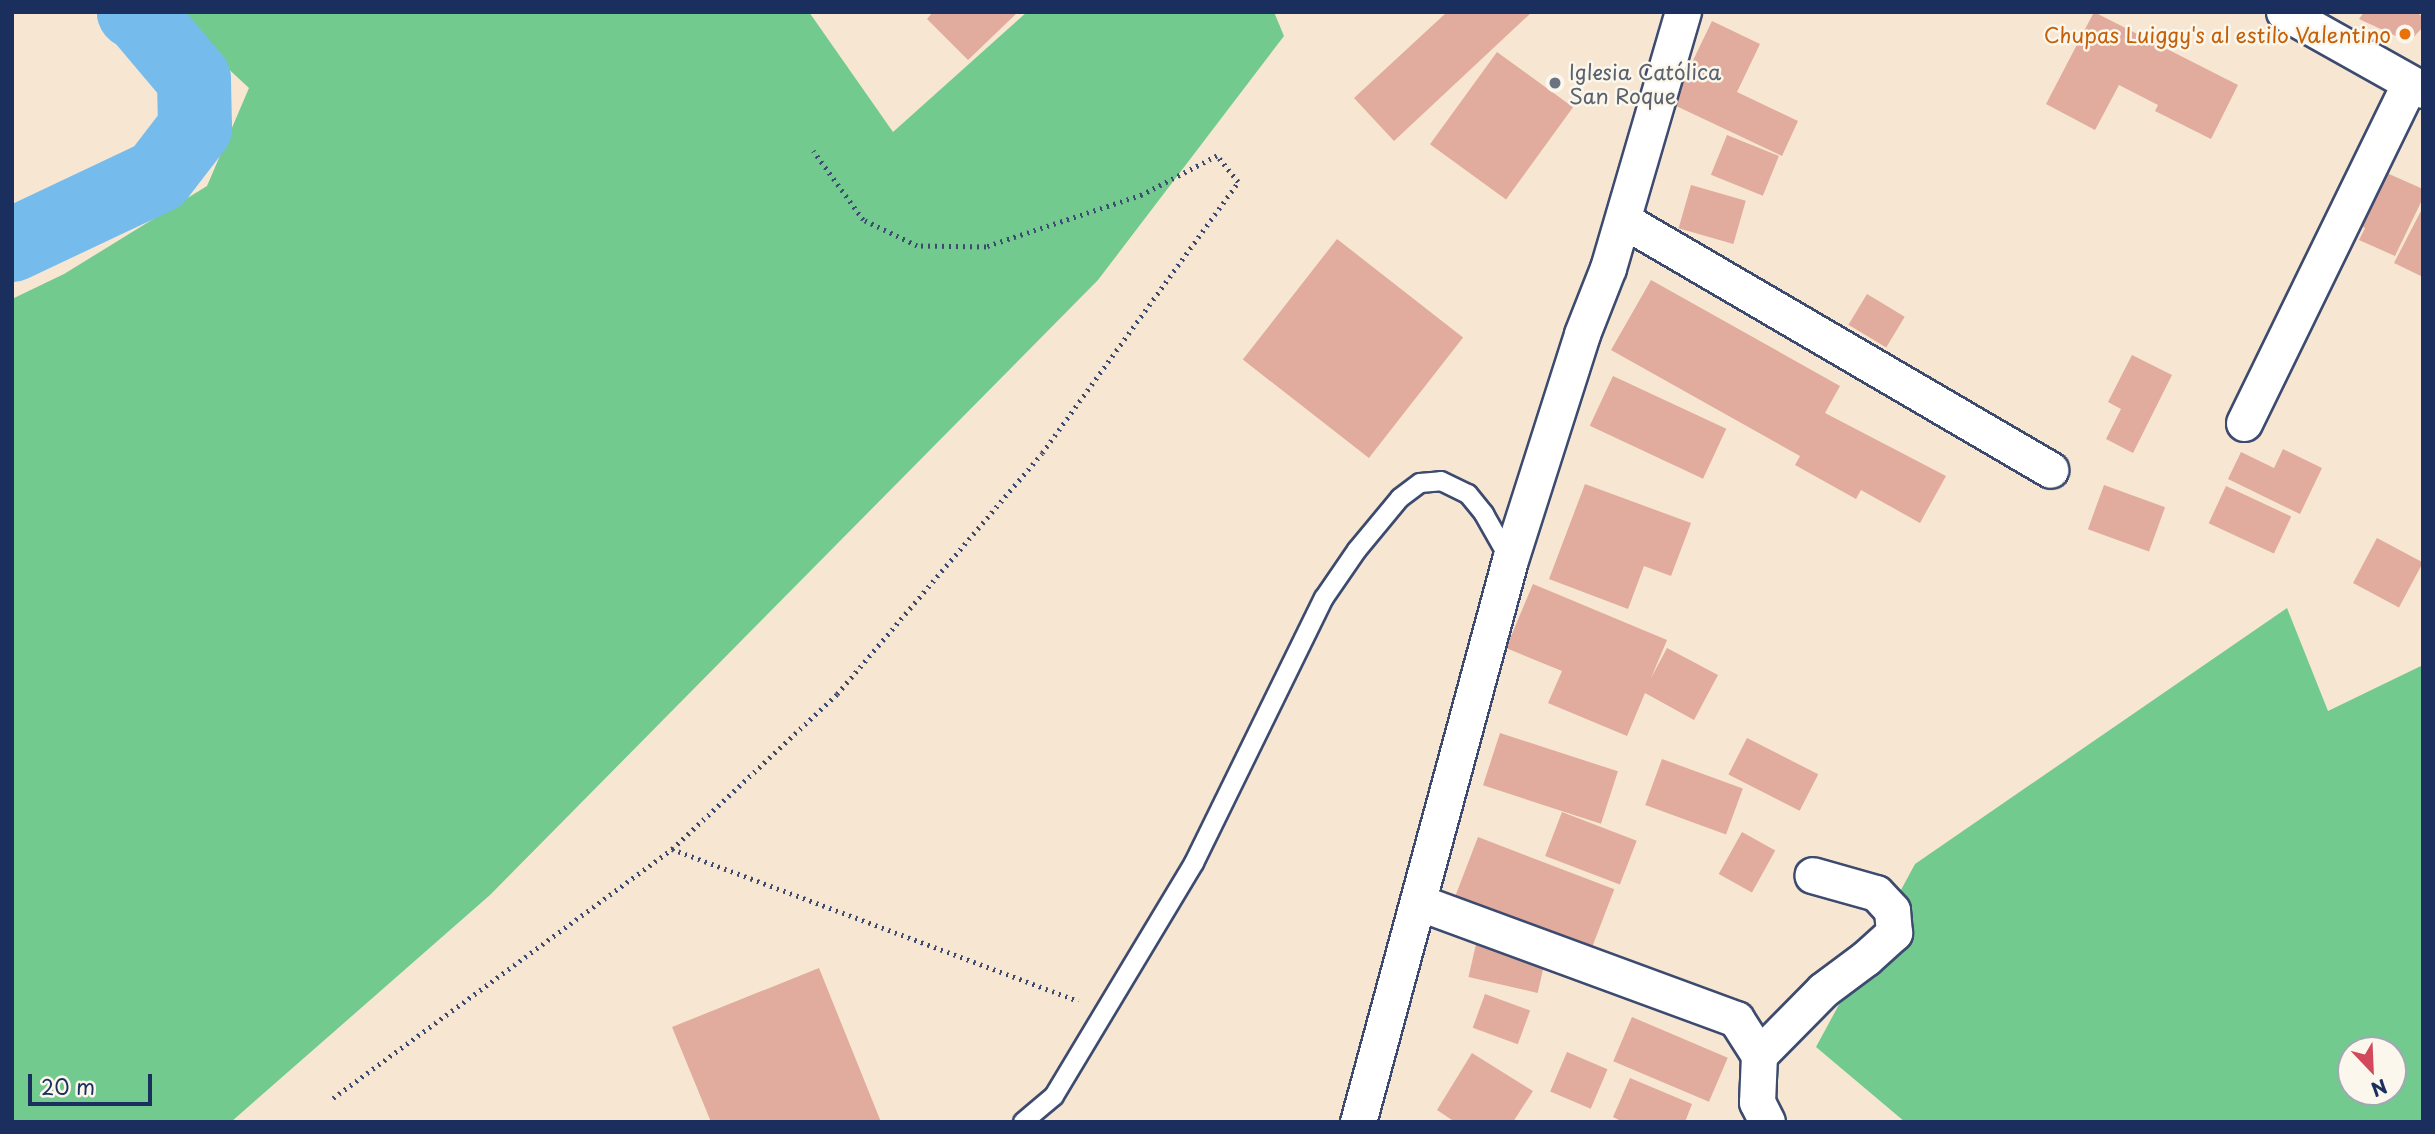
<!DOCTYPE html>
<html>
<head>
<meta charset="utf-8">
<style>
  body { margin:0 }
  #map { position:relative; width:2435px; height:1134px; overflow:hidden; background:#f7e7d2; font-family:"Playpen Sans",sans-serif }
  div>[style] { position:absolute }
  .green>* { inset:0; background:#72ca8f }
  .river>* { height:74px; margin:-37px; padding:0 37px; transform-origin:37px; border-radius:37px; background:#75bced }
  .building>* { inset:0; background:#e1ab9d; transform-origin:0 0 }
  .path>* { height:4.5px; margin-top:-2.25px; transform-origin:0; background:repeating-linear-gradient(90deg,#3c4b6f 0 2px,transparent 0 7px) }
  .roads { filter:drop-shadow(2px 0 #3c4b6f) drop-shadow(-2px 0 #3c4b6f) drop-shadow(0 2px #3c4b6f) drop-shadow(0 -2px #3c4b6f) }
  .lane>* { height:18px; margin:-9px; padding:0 9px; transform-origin:9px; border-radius:9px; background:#fff }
  .street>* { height:35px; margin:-17.5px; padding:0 17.5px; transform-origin:17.5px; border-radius:17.5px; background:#fff }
  .dots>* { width:19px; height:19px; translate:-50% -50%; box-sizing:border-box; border:4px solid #fbf7ec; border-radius:50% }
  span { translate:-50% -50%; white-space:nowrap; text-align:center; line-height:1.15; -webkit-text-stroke:5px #fbf7ec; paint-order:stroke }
  .food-label { font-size:21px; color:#c56008 }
  .right { translate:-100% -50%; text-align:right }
  .worship-label { font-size:21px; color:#5b616d }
  .left { translate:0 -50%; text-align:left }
  .frame { position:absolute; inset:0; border:14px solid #1b2f5e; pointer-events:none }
  .north { position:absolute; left:2337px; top:1036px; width:70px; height:70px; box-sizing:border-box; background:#fbf7ec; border:2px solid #a1a7b3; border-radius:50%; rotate:157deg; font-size:19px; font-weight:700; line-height:28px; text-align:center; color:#1b2f5e }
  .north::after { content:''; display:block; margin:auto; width:24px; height:32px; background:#d1495b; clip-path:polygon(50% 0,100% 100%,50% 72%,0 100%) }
  .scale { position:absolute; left:28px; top:1074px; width:124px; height:32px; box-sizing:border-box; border:4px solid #1b2f5e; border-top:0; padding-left:9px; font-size:21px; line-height:24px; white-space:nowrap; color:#1b2f5e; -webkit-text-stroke:5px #fbf7ec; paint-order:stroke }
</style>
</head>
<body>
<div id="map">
  <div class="green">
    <i style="clip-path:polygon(167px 12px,809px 12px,893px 132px,1027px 12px,1274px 12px,1284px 36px,1098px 280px,490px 895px,231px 1122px,12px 1122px,12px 299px,64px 274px,207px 186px,249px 88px)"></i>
    <i style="clip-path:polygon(evenodd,2287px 608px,2328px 711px,2423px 665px,2423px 1122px,1905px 1122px,1816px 1047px,1915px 864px,2287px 608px,2351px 1050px,2393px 1050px,2393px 1092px,2351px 1092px,2351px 1050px)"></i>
  </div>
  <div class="river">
    <i style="left:12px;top:245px;width:161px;rotate:-25.3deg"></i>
    <i style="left:158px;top:176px;width:61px;rotate:-52.4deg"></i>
    <i style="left:195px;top:128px;width:49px;rotate:-91.2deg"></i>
    <i style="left:194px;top:79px;width:84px;rotate:-130.2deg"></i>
    <i style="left:140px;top:15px;width:7px;rotate:-153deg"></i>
  </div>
  <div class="building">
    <i style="clip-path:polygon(933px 12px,1018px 12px,968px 60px,927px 19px)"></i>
    <i style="clip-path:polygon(1447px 12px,1532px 12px,1394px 141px,1354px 98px)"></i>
    <i style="clip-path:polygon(2094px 12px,2238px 85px,2211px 139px,2155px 111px,2158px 105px,2119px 85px,2095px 130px,2046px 104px)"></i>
    <i style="clip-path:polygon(2364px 12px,2416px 12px,2423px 17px,2423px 27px,2409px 42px,2359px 19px)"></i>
    <i style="clip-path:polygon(1712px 21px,1760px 44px,1737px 92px,1798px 121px,1782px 156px,1672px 104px)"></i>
    <i style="left:1497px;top:52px;width:94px;height:114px;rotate:36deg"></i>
    <i style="left:1727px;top:135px;width:56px;height:43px;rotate:22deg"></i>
    <i style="clip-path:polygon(2371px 166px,2423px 189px,2423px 198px,2395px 256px,2359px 240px,2365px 228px,2347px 219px)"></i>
    <i style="left:1691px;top:185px;width:57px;height:45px;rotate:16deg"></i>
    <i style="clip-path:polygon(2423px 207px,2423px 277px,2394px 263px)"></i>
    <i style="left:1337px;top:239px;width:160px;height:153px;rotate:38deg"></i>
    <i style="clip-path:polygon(1651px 280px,1840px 386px,1825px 413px,1946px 476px,1920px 523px,1861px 490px,1856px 499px,1795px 465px,1800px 456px,1611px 350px)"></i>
    <i style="left:1867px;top:294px;width:44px;height:36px;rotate:31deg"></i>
    <i style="clip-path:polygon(2132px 355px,2172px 375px,2133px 453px,2106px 439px,2121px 409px,2108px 402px)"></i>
    <i style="left:1613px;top:376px;width:125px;height:55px;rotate:25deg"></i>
    <i style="clip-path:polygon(2283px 449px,2322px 468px,2300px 514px,2228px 479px,2241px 452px,2274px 468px)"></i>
    <i style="clip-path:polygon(1585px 484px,1691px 523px,1671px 576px,1644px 566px,1628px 609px,1549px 579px)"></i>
    <i style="left:2104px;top:485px;width:65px;height:47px;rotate:20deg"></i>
    <i style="left:2226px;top:486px;width:72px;height:41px;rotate:25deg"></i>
    <i style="left:2377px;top:538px;width:52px;height:51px;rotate:28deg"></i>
    <i style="clip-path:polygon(1533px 584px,1667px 640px,1651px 678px,1667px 648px,1718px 675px,1694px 720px,1645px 693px,1627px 736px,1548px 703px,1562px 671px,1506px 648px)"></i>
    <i style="left:1500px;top:733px;width:124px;height:55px;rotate:18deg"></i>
    <i style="left:1747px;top:738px;width:80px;height:41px;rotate:27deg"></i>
    <i style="left:1662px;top:759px;width:86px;height:49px;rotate:20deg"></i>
    <i style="left:1562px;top:812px;width:80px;height:47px;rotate:21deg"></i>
    <i style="left:1742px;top:832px;width:38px;height:48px;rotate:29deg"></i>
    <i style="left:1478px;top:837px;width:146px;height:64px;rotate:21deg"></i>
    <i style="left:1477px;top:940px;width:71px;height:38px;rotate:13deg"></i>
    <i style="clip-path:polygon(819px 968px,881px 1122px,711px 1122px,672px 1027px)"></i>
    <i style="left:1485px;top:994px;width:48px;height:36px;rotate:20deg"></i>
    <i style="left:1632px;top:1017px;width:104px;height:48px;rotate:23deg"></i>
    <i style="left:1567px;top:1052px;width:44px;height:43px;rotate:23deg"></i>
    <i style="clip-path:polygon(1472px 1053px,1533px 1091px,1513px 1122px,1455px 1122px,1437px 1110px)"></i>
    <i style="clip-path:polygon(1630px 1078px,1692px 1104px,1685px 1122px,1623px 1122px,1613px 1117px)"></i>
  </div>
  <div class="path">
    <i style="left:672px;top:849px;width:226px;rotate:-43.2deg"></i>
    <i style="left:837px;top:694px;width:316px;rotate:-49.6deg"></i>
    <i style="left:1042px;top:453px;width:334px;rotate:-54.1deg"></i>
    <i style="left:1238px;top:182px;width:33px;rotate:-129deg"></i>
    <i style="left:1217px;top:156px;width:85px;rotate:152.5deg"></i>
    <i style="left:1142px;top:195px;width:164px;rotate:161.6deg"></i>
    <i style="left:986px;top:247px;width:69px;rotate:-179.2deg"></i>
    <i style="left:917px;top:246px;width:60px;rotate:-154.3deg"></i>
    <i style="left:863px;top:220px;width:85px;rotate:-125.9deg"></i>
    <i style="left:333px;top:1098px;width:421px;rotate:-36.3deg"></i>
    <i style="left:672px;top:849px;width:434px;rotate:20.5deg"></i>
  </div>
  <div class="roads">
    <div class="lane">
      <i style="left:1023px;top:1122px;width:40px;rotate:-40deg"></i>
      <i style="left:1054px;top:1096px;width:272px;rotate:-59deg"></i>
      <i style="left:1194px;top:863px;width:295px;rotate:-63.9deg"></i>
      <i style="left:1324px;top:598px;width:58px;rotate:-55.5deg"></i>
      <i style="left:1357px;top:550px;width:67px;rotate:-50.4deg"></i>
      <i style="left:1400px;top:498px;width:25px;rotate:-37deg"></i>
      <i style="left:1420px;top:483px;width:21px;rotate:-5deg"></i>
      <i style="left:1441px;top:481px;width:30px;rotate:26deg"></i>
      <i style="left:1468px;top:494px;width:26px;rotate:51deg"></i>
      <i style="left:1484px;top:514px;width:53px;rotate:60.5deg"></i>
    </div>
    <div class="street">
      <i style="left:2284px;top:12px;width:159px;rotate:29.3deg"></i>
      <i style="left:1623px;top:220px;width:495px;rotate:30.3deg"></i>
      <i style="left:2244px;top:423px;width:378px;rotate:-64deg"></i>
      <i style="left:1418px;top:902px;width:339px;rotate:20.2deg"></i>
      <i style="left:1736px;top:1019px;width:43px;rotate:57.4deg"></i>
      <i style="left:1759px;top:1055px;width:47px;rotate:92.4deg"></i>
      <i style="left:1757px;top:1102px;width:22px;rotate:63deg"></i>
      <i style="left:1759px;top:1055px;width:91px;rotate:-45.4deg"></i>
      <i style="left:1823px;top:990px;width:54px;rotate:-36.7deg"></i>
      <i style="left:1866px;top:958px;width:38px;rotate:-42deg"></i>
      <i style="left:1894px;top:933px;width:23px;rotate:-95deg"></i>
      <i style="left:1892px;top:910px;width:23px;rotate:-133deg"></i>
      <i style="left:1876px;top:893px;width:66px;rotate:-164.3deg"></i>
      <i style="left:1358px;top:1122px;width:582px;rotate:-74.87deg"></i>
      <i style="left:1510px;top:560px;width:237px;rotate:-72.3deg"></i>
      <i style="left:1582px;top:334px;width:71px;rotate:-68.5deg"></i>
      <i style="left:1608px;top:268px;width:267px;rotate:-73.7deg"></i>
    </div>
  </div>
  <div class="dots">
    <i style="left:2405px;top:34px;background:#e8710a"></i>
    <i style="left:1555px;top:83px;background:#6b7280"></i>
  </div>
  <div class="food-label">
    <span class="right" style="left:2391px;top:34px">Chupas Luiggy's al estilo Valentino</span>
  </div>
  <div class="worship-label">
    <span class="left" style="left:1569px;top:83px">Iglesia Católica<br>San Roque</span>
  </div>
  <div class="frame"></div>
  <div class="north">N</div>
  <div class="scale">20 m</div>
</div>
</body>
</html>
